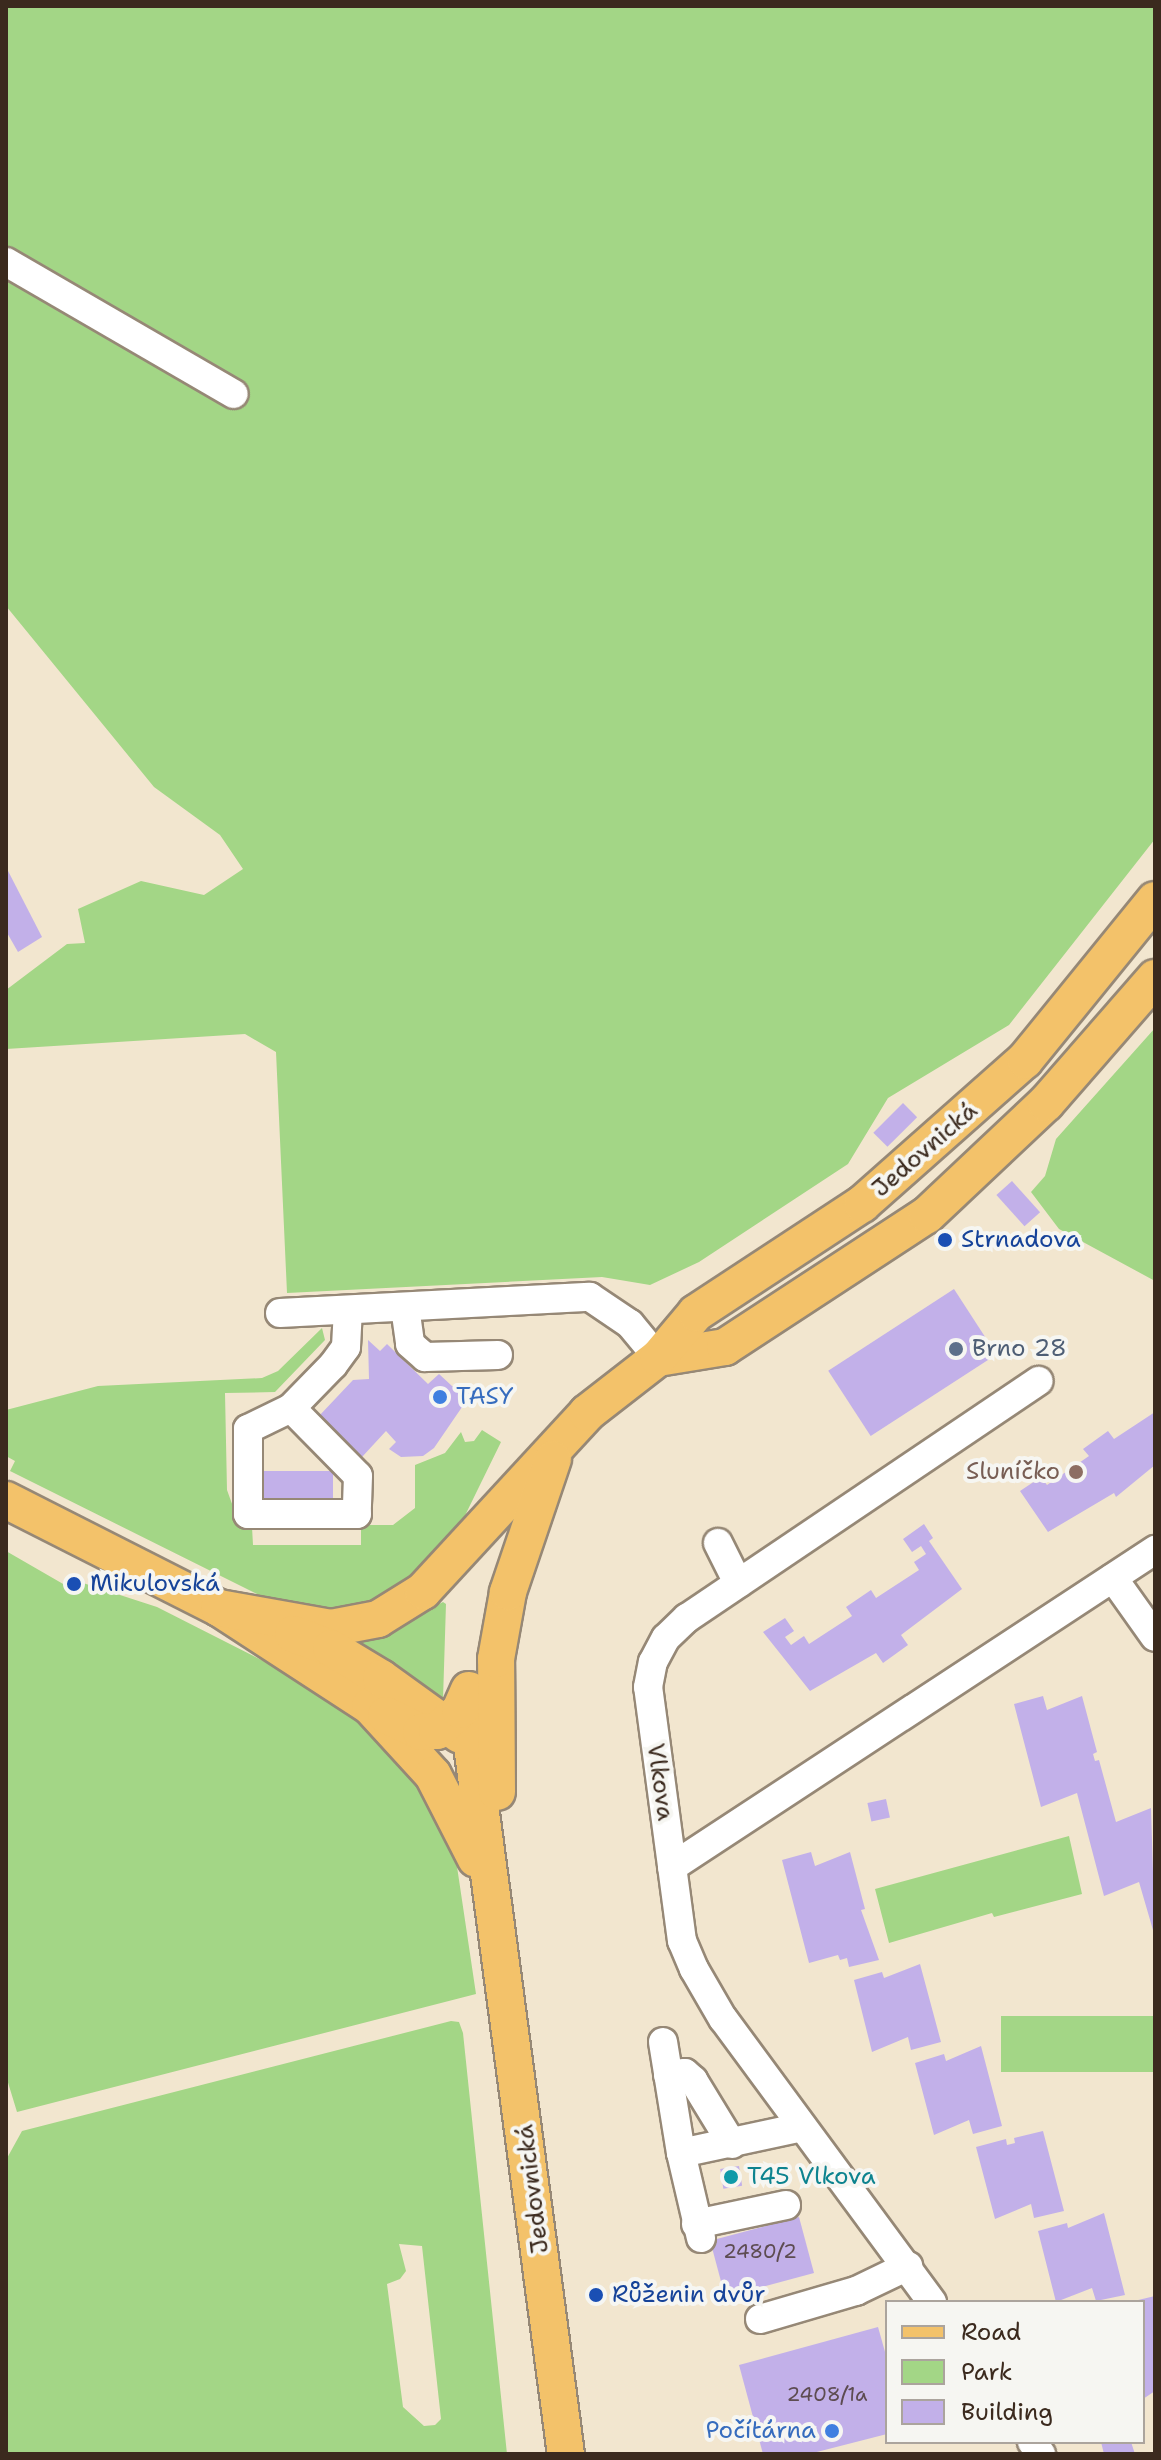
<!DOCTYPE html>
<html>
<head>
<meta charset="utf-8">
<style>
  body { margin:0 }
  #map { position:relative; width:1161px; height:2460px; overflow:hidden; background:#f2e6cf; font-family:"Shantell Sans",sans-serif }
  div>[style] { position:absolute }
  .green>* { inset:0; background:#a3d686; transform-origin:0 0 }
  .building>* { inset:0; background:#c2b0e9; transform-origin:0 0 }
  .roads { filter:drop-shadow(2px 0 #968876) drop-shadow(-2px 0 #968876) drop-shadow(0 2px #968876) drop-shadow(0 -2px #968876) }
  .minor>* { height:28px; margin:-14px; padding:0 14px; transform-origin:14px; border-radius:14px; background:#fff }
  .major>* { height:36px; margin:-18px; padding:0 18px; transform-origin:18px; border-radius:18px; background:#f3c26a }
  .dots>* { width:22px; height:22px; translate:-50% -50%; box-sizing:border-box; border:4px solid #f6f6f2; border-radius:50% }
  span { translate:-50% -50%; white-space:nowrap; text-align:center; line-height:1.15; -webkit-text-stroke:8px #f6f6f2; paint-order:stroke }
  .number-label { font-size:20px; color:#5d4c51 }
  .number-label span { -webkit-text-stroke-width:0 }
  .street-label { font-size:24px; color:#3b2a1e }
  .transit-label { font-size:24px; color:#164399 }
  .left { translate:0 -50%; text-align:left }
  .service-label { font-size:24px; color:#4e5e75 }
  .shop-label { font-size:24px; color:#366cbe }
  .right { translate:-100% -50%; text-align:right }
  .education-label { font-size:24px; color:#785e54 }
  .culture-label { font-size:24px; color:#0d838f }
  .frame { position:absolute; inset:0; border:8px solid #3b2a1e; pointer-events:none }
  .legend { position:absolute; left:885px; top:2300px; width:260px; height:144px; box-sizing:border-box; background:#f6f6f2; border:2px solid #aba49d; margin:0; padding:10px 14px; list-style:none; font-size:24px; color:#3b2a1e }
  .legend li { display:flex; align-items:center; gap:16px; height:40px }
  .legend b { width:40px; border:2px solid #aba49d }
</style>
</head>
<body>
<div id="map">
  <div class="green">
    <i style="clip-path:polygon(6px 6px,1155px 6px,1155px 839px,1009px 1025px,888px 1098px,848px 1164px,699px 1262px,650px 1285px,602px 1277px,287px 1293px,276px 1052px,245px 1034px,6px 1049px,6px 990px,67px 944px,85px 943px,78px 909px,141px 881px,204px 895px,243px 869px,220px 835px,154px 787px,6px 606px)"></i>
    <i style="clip-path:polygon(1155px 1028px,1155px 1281px,1059px 1229px,1031px 1192px,1045px 1176px,1056px 1139px)"></i>
    <i style="clip-path:polygon(322px 1328px,325px 1340px,275px 1392px,225px 1393px,227px 1490px,240px 1526px,252px 1527px,253px 1545px,361px 1545px,361px 1525px,393px 1525px,415px 1508px,415px 1465px,445px 1453px,461px 1432px,465px 1442px,474px 1441px,482px 1430px,501px 1442px,454px 1538px,412px 1586px,346px 1615px,271px 1601px,10px 1471px,15px 1461px,6px 1456px,6px 1410px,98px 1386px,262px 1378px,278px 1371px)"></i>
    <i style="clip-path:polygon(6px 1551px,77px 1592px,83px 1583px,157px 1607px,330px 1695px,384px 1736px,452px 1833px,476px 1994px,17px 2112px,6px 2076px)"></i>
    <i style="clip-path:polygon(443px 1602px,446px 1604px,443px 1699px,361px 1643px)"></i>
    <i style="clip-path:polygon(1069px 1836px,1082px 1894px,994px 1917px,992px 1913px,889px 1943px,875px 1889px)"></i>
    <i style="left:1155px;top:2016px;width:56px;height:154px;rotate:90deg"></i>
    <i style="clip-path:polygon(evenodd,451px 2021px,459px 2022px,463px 2033px,507px 2454px,6px 2454px,6px 2160px,22px 2131px,451px 2021px,399px 2244px,422px 2246px,441px 2419px,435px 2425px,424px 2426px,403px 2407px,387px 2284px,400px 2279px,406px 2271px,399px 2244px)"></i>
  </div>
  <div class="building">
    <i style="clip-path:polygon(6px 867px,42px 937px,18px 952px,6px 931px)"></i>
    <i style="left:903px;top:1103px;width:20px;height:42px;rotate:45deg"></i>
    <i style="left:1012px;top:1181px;width:42px;height:21px;rotate:48deg"></i>
    <i style="left:954px;top:1289px;width:78px;height:150px;rotate:57deg"></i>
    <i style="clip-path:polygon(368px 1340px,380px 1351px,387px 1344px,428px 1384px,439px 1374px,452px 1386px,473px 1391px,434px 1448px,423px 1456px,401px 1457px,389px 1449px,396px 1442px,386px 1431px,362px 1457px,319px 1416px,353px 1380px,369px 1379px)"></i>
    <i style="clip-path:polygon(1155px 1412px,1155px 1465px,1116px 1497px,1114px 1493px,1048px 1532px,1020px 1491px,1041px 1477px,1047px 1485px,1089px 1456px,1083px 1449px,1108px 1431px,1114px 1439px)"></i>
    <i style="left:235px;top:1471px;width:98px;height:28px"></i>
    <i style="clip-path:polygon(924px 1524px,933px 1538px,929px 1541px,962px 1589px,901px 1635px,908px 1645px,883px 1663px,876px 1653px,810px 1691px,763px 1632px,785px 1618px,794px 1631px,785px 1637px,791px 1645px,804px 1636px,809px 1644px,852px 1616px,846px 1607px,871px 1590px,876px 1598px,919px 1570px,914px 1562px,926px 1554px,921px 1546px,912px 1552px,903px 1539px)"></i>
    <i style="clip-path:polygon(1043px 1696px,1047px 1710px,1082px 1696px,1097px 1752px,1093px 1754px,1095px 1761px,1099px 1760px,1116px 1822px,1151px 1808px,1155px 1937px,1139px 1882px,1104px 1896px,1077px 1793px,1041px 1807px,1014px 1704px)"></i>
    <i style="left:886px;top:1799px;width:19px;height:19px;rotate:78deg"></i>
    <i style="clip-path:polygon(811px 1852px,815px 1866px,850px 1852px,865px 1909px,861px 1910px,879px 1960px,849px 1967px,847px 1958px,840px 1960px,838px 1955px,809px 1963px,782px 1860px)"></i>
    <i style="clip-path:polygon(920px 1964px,941px 2042px,911px 2050px,908px 2037px,872px 2052px,854px 1980px,882px 1972px,884px 1978px)"></i>
    <i style="clip-path:polygon(981px 2046px,1002px 2126px,973px 2134px,969px 2120px,934px 2135px,915px 2063px,944px 2054px,946px 2061px)"></i>
    <i style="clip-path:polygon(1043px 2131px,1064px 2211px,1034px 2218px,1031px 2204px,995px 2219px,976px 2147px,1006px 2139px,1007px 2145px,1015px 2143px,1014px 2138px)"></i>
    <i style="left:739px;top:2166px;width:20px;height:19px;rotate:81deg"></i>
    <i style="clip-path:polygon(1104px 2213px,1125px 2295px,1096px 2301px,1092px 2288px,1056px 2302px,1038px 2231px,1067px 2223px,1068px 2228px)"></i>
    <i style="left:799px;top:2217px;width:58px;height:92px;rotate:75deg"></i>
    <i style="clip-path:polygon(1155px 2296px,1155px 2391px,1143px 2399px,1143px 2302px,1134px 2301px)"></i>
    <i style="clip-path:polygon(878px 2327px,887px 2359px,887px 2434px,809px 2454px,763px 2454px,739px 2365px)"></i>
    <i style="clip-path:polygon(1101px 2442px,1131px 2442px,1135px 2454px,1104px 2454px)"></i>
  </div>
  <div class="roads">
    <div class="minor">
      <i style="left:6px;top:262px;width:263px;rotate:30.1deg"></i>
      <i style="left:405px;top:1307px;width:37px;rotate:82deg"></i>
      <i style="left:410px;top:1344px;width:20px;rotate:41deg"></i>
      <i style="left:425px;top:1357px;width:73px;rotate:-1.6deg"></i>
      <i style="left:280px;top:1313px;width:310px;rotate:-3deg"></i>
      <i style="left:590px;top:1297px;width:48px;rotate:34deg"></i>
      <i style="left:630px;top:1324px;width:44px;rotate:50.5deg"></i>
      <i style="left:291px;top:1408px;width:95px;rotate:45.4deg"></i>
      <i style="left:358px;top:1476px;width:38px;rotate:92deg"></i>
      <i style="left:357px;top:1514px;width:109px;rotate:180deg"></i>
      <i style="left:248px;top:1514px;width:85px;rotate:-90deg"></i>
      <i style="left:248px;top:1429px;width:48px;rotate:-26deg"></i>
      <i style="left:291px;top:1408px;width:60px;rotate:-45.7deg"></i>
      <i style="left:333px;top:1365px;width:22px;rotate:-54deg"></i>
      <i style="left:346px;top:1347px;width:37px;rotate:-87deg"></i>
      <i style="left:718px;top:1543px;width:45px;rotate:63.4deg"></i>
      <i style="left:1113px;top:1578px;width:72px;rotate:54.6deg"></i>
      <i style="left:672px;top:1867px;width:578px;rotate:-33.28deg"></i>
      <i style="left:663px;top:2042px;width:112px;rotate:80.8deg"></i>
      <i style="left:668px;top:2075px;width:17px;rotate:-7deg"></i>
      <i style="left:685px;top:2073px;width:11px;rotate:41deg"></i>
      <i style="left:693px;top:2080px;width:75px;rotate:58.6deg"></i>
      <i style="left:696px;top:2224px;width:92px;rotate:-11.9deg"></i>
      <i style="left:701px;top:2238px;width:87px;rotate:-103.2deg"></i>
      <i style="left:681px;top:2153px;width:124px;rotate:-12.1deg"></i>
      <i style="left:932px;top:2302px;width:352px;rotate:-126.4deg"></i>
      <i style="left:723px;top:2019px;width:58px;rotate:-120.1deg"></i>
      <i style="left:694px;top:1969px;width:30px;rotate:-113deg"></i>
      <i style="left:682px;top:1941px;width:256px;rotate:-97.6deg"></i>
      <i style="left:648px;top:1687px;width:25px;rotate:-79deg"></i>
      <i style="left:653px;top:1662px;width:27px;rotate:-62deg"></i>
      <i style="left:666px;top:1638px;width:29px;rotate:-44deg"></i>
      <i style="left:687px;top:1618px;width:424px;rotate:-34deg"></i>
      <i style="left:760px;top:2319px;width:100px;rotate:-16.3deg"></i>
      <i style="left:856px;top:2291px;width:58px;rotate:-25.7deg"></i>
      <i style="left:1032px;top:2442px;width:15px;rotate:53deg"></i>
    </div>
    <div class="major">
      <i style="left:658px;top:1358px;width:68px;rotate:-9.3deg"></i>
      <i style="left:725px;top:1347px;width:241px;rotate:-33.2deg"></i>
      <i style="left:927px;top:1215px;width:163px;rotate:-43.3deg"></i>
      <i style="left:1046px;top:1103px;width:166px;rotate:-48.9deg"></i>
      <i style="left:6px;top:1500px;width:239px;rotate:26.9deg"></i>
      <i style="left:219px;top:1608px;width:180px;rotate:33deg"></i>
      <i style="left:370px;top:1706px;width:93px;rotate:47.6deg"></i>
      <i style="left:433px;top:1775px;width:94px;rotate:62.9deg"></i>
      <i style="left:219px;top:1608px;width:114px;rotate:10.1deg"></i>
      <i style="left:331px;top:1628px;width:48px;rotate:-10.8deg"></i>
      <i style="left:378px;top:1619px;width:53px;rotate:-31.9deg"></i>
      <i style="left:423px;top:1591px;width:242px;rotate:-47.3deg"></i>
      <i style="left:587px;top:1413px;width:90px;rotate:-37.8deg"></i>
      <i style="left:658px;top:1358px;width:59px;rotate:-49.8deg"></i>
      <i style="left:696px;top:1313px;width:199px;rotate:-33.3deg"></i>
      <i style="left:862px;top:1204px;width:217px;rotate:-41.5deg"></i>
      <i style="left:1025px;top:1060px;width:206px;rotate:-50.9deg"></i>
      <i style="left:293px;top:1634px;width:40px;rotate:20.2deg"></i>
      <i style="left:331px;top:1648px;width:58px;rotate:31deg"></i>
      <i style="left:381px;top:1678px;width:97px;rotate:35.8deg"></i>
      <i style="left:466px;top:1700px;width:761px;rotate:82.45deg"></i>
      <i style="left:386px;top:1715px;width:39px;rotate:26deg"></i>
      <i style="left:421px;top:1732px;width:16px;rotate:-4deg"></i>
      <i style="left:437px;top:1731px;width:31px;rotate:-42deg"></i>
      <i style="left:460px;top:1710px;width:22px;rotate:-66deg"></i>
      <i style="left:497px;top:1792px;width:133px;rotate:-90.4deg"></i>
      <i style="left:496px;top:1659px;width:68px;rotate:-79.8deg"></i>
      <i style="left:508px;top:1592px;width:140px;rotate:-71.3deg"></i>
    </div>
  </div>
  <div class="dots">
    <i style="left:945px;top:1240px;background:#1a4fb4"></i>
    <i style="left:956px;top:1349px;background:#5c6f8a"></i>
    <i style="left:440px;top:1397px;background:#3f7fe0"></i>
    <i style="left:1076px;top:1472px;background:#8d6e63"></i>
    <i style="left:74px;top:1584px;background:#1a4fb4"></i>
    <i style="left:731px;top:2177px;background:#0f9aa8"></i>
    <i style="left:596px;top:2295px;background:#1a4fb4"></i>
    <i style="left:832px;top:2431px;background:#3f7fe0"></i>
  </div>
  <div class="number-label">
    <span style="left:760px;top:2251px">2480/2</span>
    <span style="left:827px;top:2394px">2408/1a</span>
  </div>
  <div class="street-label">
    <span style="left:925px;top:1150px;rotate:-41deg">Jedovnická</span>
    <span style="left:660px;top:1782px;rotate:82deg">Vlkova</span>
    <span style="left:533px;top:2189px;rotate:-97deg">Jedovnická</span>
  </div>
  <div class="transit-label">
    <span class="left" style="left:961px;top:1240px">Strnadova</span>
    <span class="left" style="left:90px;top:1584px">Mikulovská</span>
    <span class="left" style="left:612px;top:2295px">Růženin dvůr</span>
  </div>
  <div class="service-label">
    <span class="left" style="left:972px;top:1349px">Brno 28</span>
  </div>
  <div class="shop-label">
    <span class="left" style="left:456px;top:1397px">TASY</span>
    <span class="right" style="left:816px;top:2431px">Počítárna</span>
  </div>
  <div class="education-label">
    <span class="right" style="left:1060px;top:1472px">Sluníčko</span>
  </div>
  <div class="culture-label">
    <span class="left" style="left:747px;top:2177px">T45 Vlkova</span>
  </div>
  <div class="frame"></div>
  <ul class="legend">
  <li><b style="height:10px;background:#f3c26a"></b>Road</li>
  <li><b style="height:22px;background:#a3d686"></b>Park</li>
  <li><b style="height:22px;background:#c2b0e9"></b>Building</li>
  </ul>
</div>
</body>
</html>
